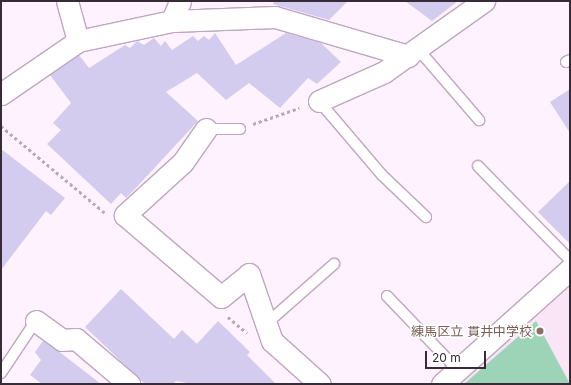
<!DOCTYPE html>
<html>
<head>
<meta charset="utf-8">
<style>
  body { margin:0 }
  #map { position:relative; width:571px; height:385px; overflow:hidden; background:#fdf2fd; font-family:Inter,"Noto Sans JP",sans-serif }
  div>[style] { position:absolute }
  .education>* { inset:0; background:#f9e5f5 }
  .green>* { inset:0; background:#9dd3b7 }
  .building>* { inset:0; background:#d3ccee }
  .path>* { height:2.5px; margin-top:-1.25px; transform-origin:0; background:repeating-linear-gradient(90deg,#b5aab5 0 3px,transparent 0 6px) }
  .roads { filter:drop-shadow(1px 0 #c0a6c0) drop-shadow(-1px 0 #c0a6c0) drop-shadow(0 1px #c0a6c0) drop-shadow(0 -1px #c0a6c0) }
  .lane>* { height:10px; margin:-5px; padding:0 5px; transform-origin:5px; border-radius:5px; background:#fff }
  .street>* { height:21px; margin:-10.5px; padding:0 10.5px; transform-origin:10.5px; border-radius:10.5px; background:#fff }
  .dots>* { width:11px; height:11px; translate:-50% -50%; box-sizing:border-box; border:2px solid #fff; border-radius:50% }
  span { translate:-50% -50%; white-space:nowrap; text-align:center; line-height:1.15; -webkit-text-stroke:3px #fff; paint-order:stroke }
  .education-label { font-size:13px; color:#785e54 }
  .right { translate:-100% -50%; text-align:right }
  .frame { position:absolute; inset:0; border:2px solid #362b36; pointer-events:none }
  .scale { position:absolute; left:425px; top:351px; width:61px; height:18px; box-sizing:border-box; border:2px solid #362b36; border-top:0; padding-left:5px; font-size:12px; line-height:14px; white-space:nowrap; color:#362b36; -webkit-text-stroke:3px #fff; paint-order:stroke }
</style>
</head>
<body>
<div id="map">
  <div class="education">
    <i style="clip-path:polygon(570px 278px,570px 384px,449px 384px)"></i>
  </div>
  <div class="green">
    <i style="clip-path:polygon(536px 321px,570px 384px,464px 384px)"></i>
  </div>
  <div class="building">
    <i style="clip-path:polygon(274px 1px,348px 1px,329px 20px,273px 4px)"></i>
    <i style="clip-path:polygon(405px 1px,458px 1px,432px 21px)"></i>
    <i style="clip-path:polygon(215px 33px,236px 65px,286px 33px,321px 43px,341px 62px,317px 84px,308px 78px,280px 108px,249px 83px,226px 100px,197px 73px,166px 92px,198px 121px,134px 190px,126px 198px,121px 193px,111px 204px,47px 144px,61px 130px,53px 123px,71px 103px,50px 75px,79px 55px,89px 68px,125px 45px,130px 48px,137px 41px,144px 45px,154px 38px,161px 46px,165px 41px,172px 50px,193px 36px,198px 41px,204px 36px,209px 40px)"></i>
    <i style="clip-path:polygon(570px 89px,570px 133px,550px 102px)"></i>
    <i style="clip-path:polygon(1px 149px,65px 198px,51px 215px,46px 211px,1px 270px)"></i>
    <i style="clip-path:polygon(570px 181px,570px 244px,538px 212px)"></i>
    <i style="clip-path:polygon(121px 289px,174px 339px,182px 330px,197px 344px,218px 321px,250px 352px,247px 355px,276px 384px,193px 384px,176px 381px,173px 384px,145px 384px,85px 327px)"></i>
    <i style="clip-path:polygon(43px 341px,57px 350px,101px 384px,42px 384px,30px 375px,41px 360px,35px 352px)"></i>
  </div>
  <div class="path">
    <i style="left:253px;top:124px;width:49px;rotate:-19.2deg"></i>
    <i style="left:1px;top:126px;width:136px;rotate:39.9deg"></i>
    <i style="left:228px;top:317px;width:25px;rotate:40deg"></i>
  </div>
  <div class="roads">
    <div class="lane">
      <i style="left:418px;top:49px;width:94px;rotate:49.3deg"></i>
      <i style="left:566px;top:62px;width:4px;rotate:-27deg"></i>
      <i style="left:319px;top:101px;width:97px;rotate:49.6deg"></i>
      <i style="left:382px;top:175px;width:61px;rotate:43.7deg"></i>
      <i style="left:206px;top:129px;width:34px"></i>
      <i style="left:478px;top:166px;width:132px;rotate:45.6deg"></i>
      <i style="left:387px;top:296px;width:103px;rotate:46.2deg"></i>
      <i style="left:266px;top:324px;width:91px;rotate:-41.4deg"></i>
      <i style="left:1px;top:373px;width:65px;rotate:-56.3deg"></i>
    </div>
    <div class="street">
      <i style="left:67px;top:1px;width:41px;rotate:74.6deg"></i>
      <i style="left:172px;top:21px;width:22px;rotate:-68deg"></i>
      <i style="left:1px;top:94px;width:93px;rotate:-34.5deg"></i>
      <i style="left:78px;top:41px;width:96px;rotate:-12deg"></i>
      <i style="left:172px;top:21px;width:103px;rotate:-2.2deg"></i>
      <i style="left:275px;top:17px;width:139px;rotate:16.3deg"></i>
      <i style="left:319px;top:101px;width:71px;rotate:-24deg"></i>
      <i style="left:384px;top:72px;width:123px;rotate:-35.4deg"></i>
      <i style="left:206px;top:129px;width:40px;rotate:124.9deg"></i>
      <i style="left:183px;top:162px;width:79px;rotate:137.6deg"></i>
      <i style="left:125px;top:215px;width:126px;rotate:40.5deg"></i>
      <i style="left:221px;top:297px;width:36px;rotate:-39deg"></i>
      <i style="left:249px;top:274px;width:71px;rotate:71.1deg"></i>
      <i style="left:272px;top:341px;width:64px;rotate:41.9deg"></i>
      <i style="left:36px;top:321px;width:32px;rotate:36deg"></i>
      <i style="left:62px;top:340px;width:14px;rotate:-4deg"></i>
      <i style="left:76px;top:339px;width:70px;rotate:40.3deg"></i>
      <i style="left:442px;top:384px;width:172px;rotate:-41.9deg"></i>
    </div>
  </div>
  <div class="dots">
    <i style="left:540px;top:331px;background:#8d6e63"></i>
  </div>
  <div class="education-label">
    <span class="right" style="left:532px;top:331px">練馬区立 貫井中学校</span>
  </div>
  <div class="frame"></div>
  <div class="scale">20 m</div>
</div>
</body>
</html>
